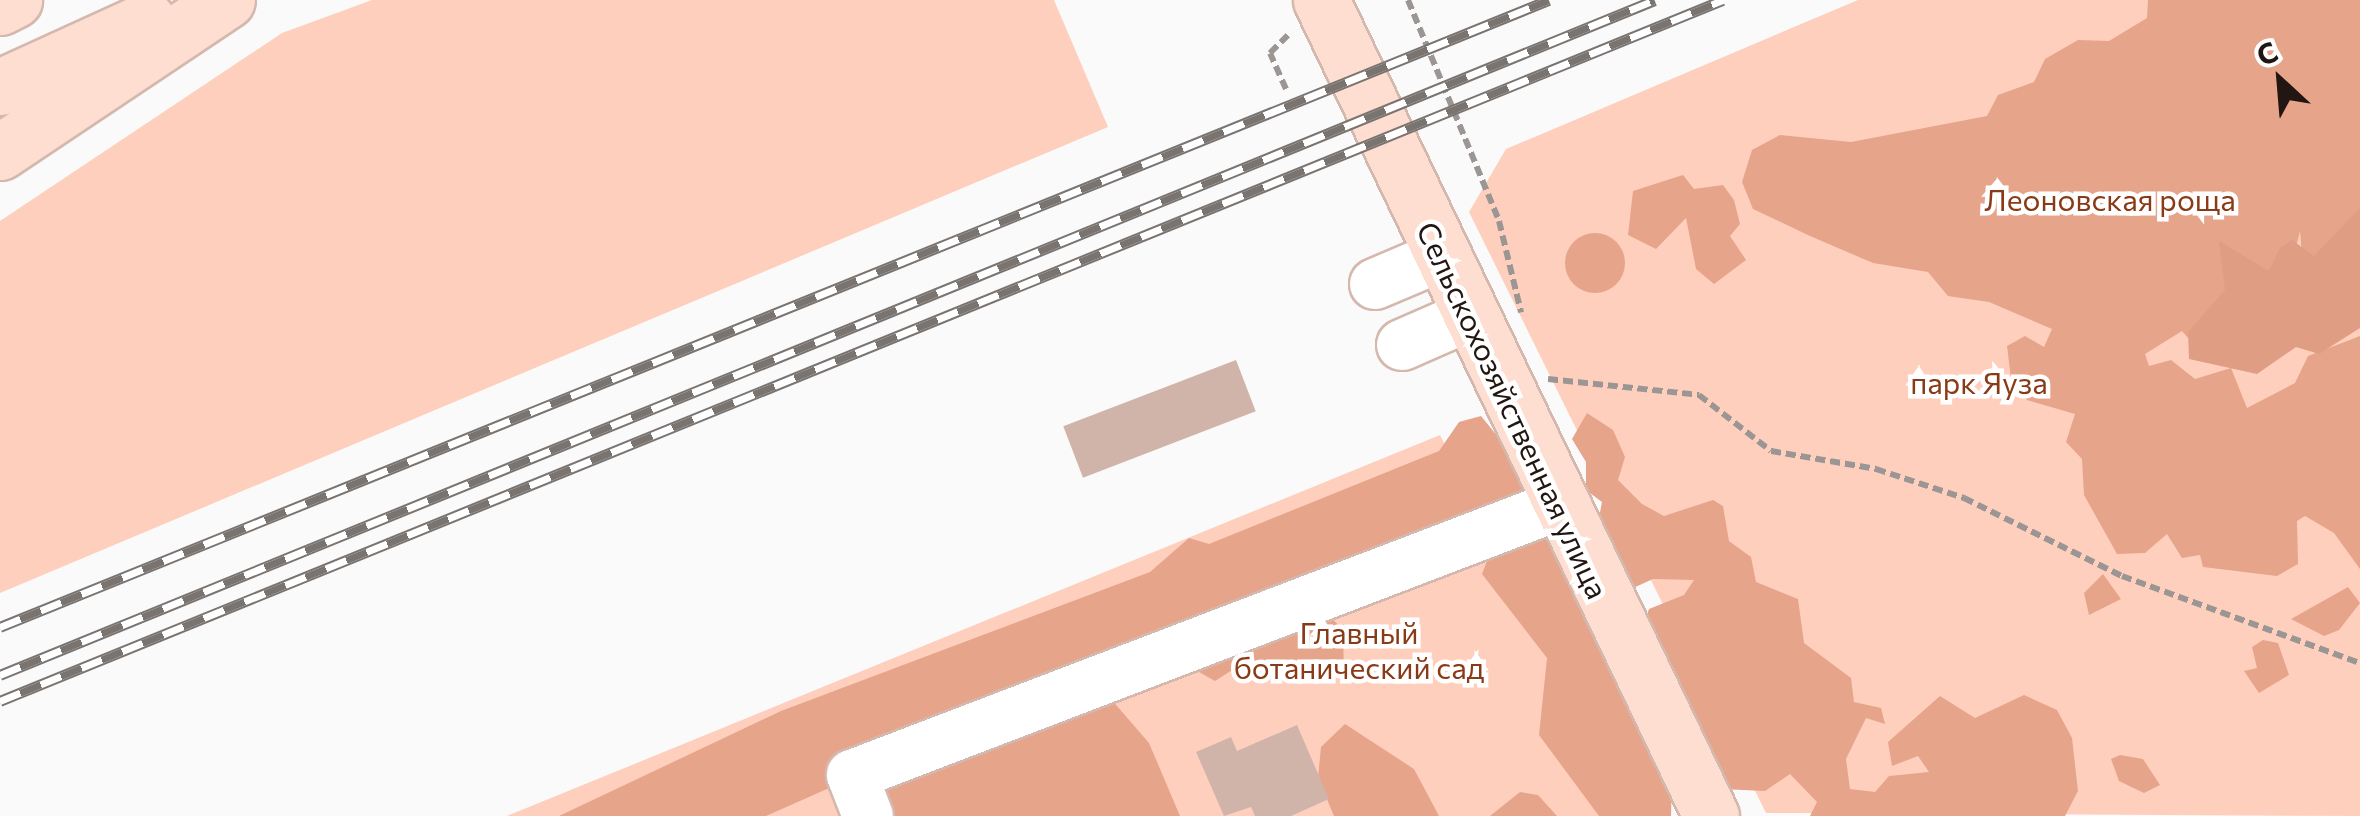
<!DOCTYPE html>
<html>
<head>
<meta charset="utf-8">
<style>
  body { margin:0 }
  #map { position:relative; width:2360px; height:816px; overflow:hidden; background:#fafafa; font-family:Commissioner,sans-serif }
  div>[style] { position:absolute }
  .green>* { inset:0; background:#ffcfbd }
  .forest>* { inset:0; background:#e6a48a }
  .round { border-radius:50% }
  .water>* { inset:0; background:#df9d83 }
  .building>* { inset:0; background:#d1b4a9; transform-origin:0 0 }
  .path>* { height:6px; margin-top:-3px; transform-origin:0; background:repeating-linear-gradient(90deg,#9b9694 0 10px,transparent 0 15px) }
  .roads { filter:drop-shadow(2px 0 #d5b8ad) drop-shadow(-2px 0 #d5b8ad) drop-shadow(0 2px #d5b8ad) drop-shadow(0 -2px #d5b8ad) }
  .minor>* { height:50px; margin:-25px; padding:0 25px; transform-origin:25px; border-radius:25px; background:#fff }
  .major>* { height:55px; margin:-27.5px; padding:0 27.5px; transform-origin:27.5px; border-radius:27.5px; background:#feded1 }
  .rail>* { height:11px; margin-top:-5.5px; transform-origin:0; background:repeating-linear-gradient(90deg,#fff 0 22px,#7a7471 0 44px); box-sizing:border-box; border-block:2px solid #7a7471 }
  span { translate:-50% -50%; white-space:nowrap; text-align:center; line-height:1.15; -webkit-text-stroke:9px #fff; paint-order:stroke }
  .park-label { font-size:30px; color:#893b17 }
  .street-label { font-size:30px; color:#211612 }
  .north { position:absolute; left:2230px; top:30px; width:100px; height:100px; -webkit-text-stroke:8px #fff; paint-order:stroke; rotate:334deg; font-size:28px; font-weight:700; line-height:40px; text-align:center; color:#211612 }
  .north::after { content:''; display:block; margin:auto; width:35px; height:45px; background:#211612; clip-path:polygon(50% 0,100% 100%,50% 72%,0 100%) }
</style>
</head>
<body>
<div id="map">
  <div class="green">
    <i style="clip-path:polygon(372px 0,1054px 0,1108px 127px,0 593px,0 221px,282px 33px)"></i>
    <i style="clip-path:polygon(1858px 0,2360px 0,2360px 816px,1766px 813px,1469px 212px,1506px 149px)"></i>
    <i style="clip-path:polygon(1440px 435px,1630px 816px,507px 816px)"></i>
  </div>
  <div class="forest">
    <i style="clip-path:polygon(2148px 0,2360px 0,2360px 216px,2318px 265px,2302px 255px,2300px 231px,2293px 260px,2237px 290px,2188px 338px,2182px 331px,2145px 354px,2149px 366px,2171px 360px,2195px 379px,2231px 368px,2247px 408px,2295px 383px,2308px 356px,2360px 336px,2360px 569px,2334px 533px,2305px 516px,2297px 521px,2298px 564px,2277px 576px,2203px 567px,2200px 555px,2182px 558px,2167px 534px,2145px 553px,2117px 554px,2084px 495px,2082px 459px,2066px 442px,2075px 414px,2027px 400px,2011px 379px,2007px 346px,2025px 336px,2044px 347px,2052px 329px,1989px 302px,1948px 296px,1928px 272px,1873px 263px,1810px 236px,1753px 209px,1742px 182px,1752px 150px,1780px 135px,1851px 142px,1987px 116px,1998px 95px,2034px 82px,2045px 59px,2078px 40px,2109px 41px,2147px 18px)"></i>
    <i style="clip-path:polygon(1683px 175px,1694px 189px,1723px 185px,1734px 200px,1740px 224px,1730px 236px,1746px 260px,1714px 284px,1696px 269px,1686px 218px,1656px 249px,1628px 235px,1633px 191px)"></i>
    <i class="round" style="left:1565px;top:233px;width:60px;height:60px"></i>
    <i style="clip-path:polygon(1587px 413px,1613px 430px,1625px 457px,1618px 480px,1642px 504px,1664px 516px,1713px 500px,1723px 506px,1729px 541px,1751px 557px,1756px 582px,1798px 599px,1804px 643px,1851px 678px,1854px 702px,1881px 708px,1885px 724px,1866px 718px,1846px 759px,1850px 789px,1875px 792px,1889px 776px,1929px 772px,1918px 756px,1892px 766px,1888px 742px,1940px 696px,1975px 718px,2024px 695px,2057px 710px,2072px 738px,2078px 791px,2065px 816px,1810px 816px,1817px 802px,1790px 774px,1765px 791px,1722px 789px,1643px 626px,1649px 609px,1684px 595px,1694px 580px,1653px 579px,1622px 593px,1598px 523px,1602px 502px,1586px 490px,1586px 462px,1572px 439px)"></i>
    <i style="clip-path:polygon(1481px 416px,1516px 459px,1528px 505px,1548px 520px,1624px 703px,1672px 778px,1671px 816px,1599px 816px,1539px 735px,1547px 658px,1482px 574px,1492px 548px,1324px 610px,1343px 630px,1344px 678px,1322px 663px,1294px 679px,1240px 665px,1215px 681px,1199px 672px,1205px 655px,1104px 691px,1149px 743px,1180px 816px,867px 816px,845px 781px,766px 816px,559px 816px,781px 711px,1150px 572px,1189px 538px,1209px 544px,1439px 451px,1459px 422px)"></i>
    <i style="clip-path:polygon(2103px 574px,2121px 599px,2089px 615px,2084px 593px)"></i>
    <i style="clip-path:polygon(2348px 587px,2360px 603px,2339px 630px,2324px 636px,2291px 619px)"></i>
    <i style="clip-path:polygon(2263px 640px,2278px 643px,2289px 675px,2259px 693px,2244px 671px,2257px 668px,2252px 647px)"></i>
    <i style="clip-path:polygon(1345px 724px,1414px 769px,1439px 816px,1334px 816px,1318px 778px,1321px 747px)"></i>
    <i style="clip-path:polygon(2120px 755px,2143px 759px,2160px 785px,2144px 793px,2119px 781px,2111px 759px)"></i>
    <i style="clip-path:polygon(1520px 792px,1538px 795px,1557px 816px,1490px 816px)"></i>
  </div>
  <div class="water">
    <i style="clip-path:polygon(2360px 208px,2360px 328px,2319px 354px,2296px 347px,2257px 374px,2189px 359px,2188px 332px,2225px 290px,2219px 241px,2269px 271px,2280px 248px,2292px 240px,2314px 256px)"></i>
  </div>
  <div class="building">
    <i style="left:1236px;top:360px;width:55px;height:185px;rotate:69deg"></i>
    <i style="clip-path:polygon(1297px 725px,1329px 799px,1291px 816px,1255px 816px,1251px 807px,1224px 816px,1196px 752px,1231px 737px,1237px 751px)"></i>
  </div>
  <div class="path">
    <i style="left:1408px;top:0;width:239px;rotate:67.6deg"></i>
    <i style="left:1499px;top:221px;width:94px;rotate:76.4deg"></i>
    <i style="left:1286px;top:89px;width:39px;rotate:-114deg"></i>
    <i style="left:1270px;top:53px;width:30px;rotate:-45deg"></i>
    <i style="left:1548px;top:379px;width:152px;rotate:6deg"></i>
    <i style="left:1699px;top:395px;width:91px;rotate:37.9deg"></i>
    <i style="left:1771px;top:451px;width:107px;rotate:9.7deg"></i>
    <i style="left:1876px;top:469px;width:93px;rotate:18.2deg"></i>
    <i style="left:1964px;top:498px;width:176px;rotate:26.3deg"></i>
    <i style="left:2122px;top:576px;width:253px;rotate:20.1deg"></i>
  </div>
  <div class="roads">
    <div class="minor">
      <i style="left:1375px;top:284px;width:72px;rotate:-23deg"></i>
      <i style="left:1402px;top:345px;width:72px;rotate:-23.7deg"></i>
      <i style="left:868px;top:816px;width:44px;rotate:-111.3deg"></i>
      <i style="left:852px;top:775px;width:754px;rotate:-20.91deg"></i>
    </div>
    <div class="major">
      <i style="left:1321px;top:0;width:904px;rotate:64.45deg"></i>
      <i style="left:0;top:7px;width:16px;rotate:-27deg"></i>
      <i style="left:0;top:87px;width:162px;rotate:-24.5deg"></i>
      <i style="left:0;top:152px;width:273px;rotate:-33.8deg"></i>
    </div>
  </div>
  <div class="rail">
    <i style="left:0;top:627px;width:1671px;rotate:-22.04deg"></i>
    <i style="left:0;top:675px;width:1787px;rotate:-22.19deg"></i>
    <i style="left:0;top:701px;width:1860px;rotate:-22.14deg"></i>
  </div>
  <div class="park-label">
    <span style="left:2110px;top:199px">Леоновская роща</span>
    <span style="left:1979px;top:382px">парк Яуза</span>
    <span style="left:1359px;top:649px">Главный<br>ботанический сад</span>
  </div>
  <div class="street-label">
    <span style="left:1513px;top:410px;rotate:65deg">Сельскохозяйственная улица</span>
  </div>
  <div class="north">С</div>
</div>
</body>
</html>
